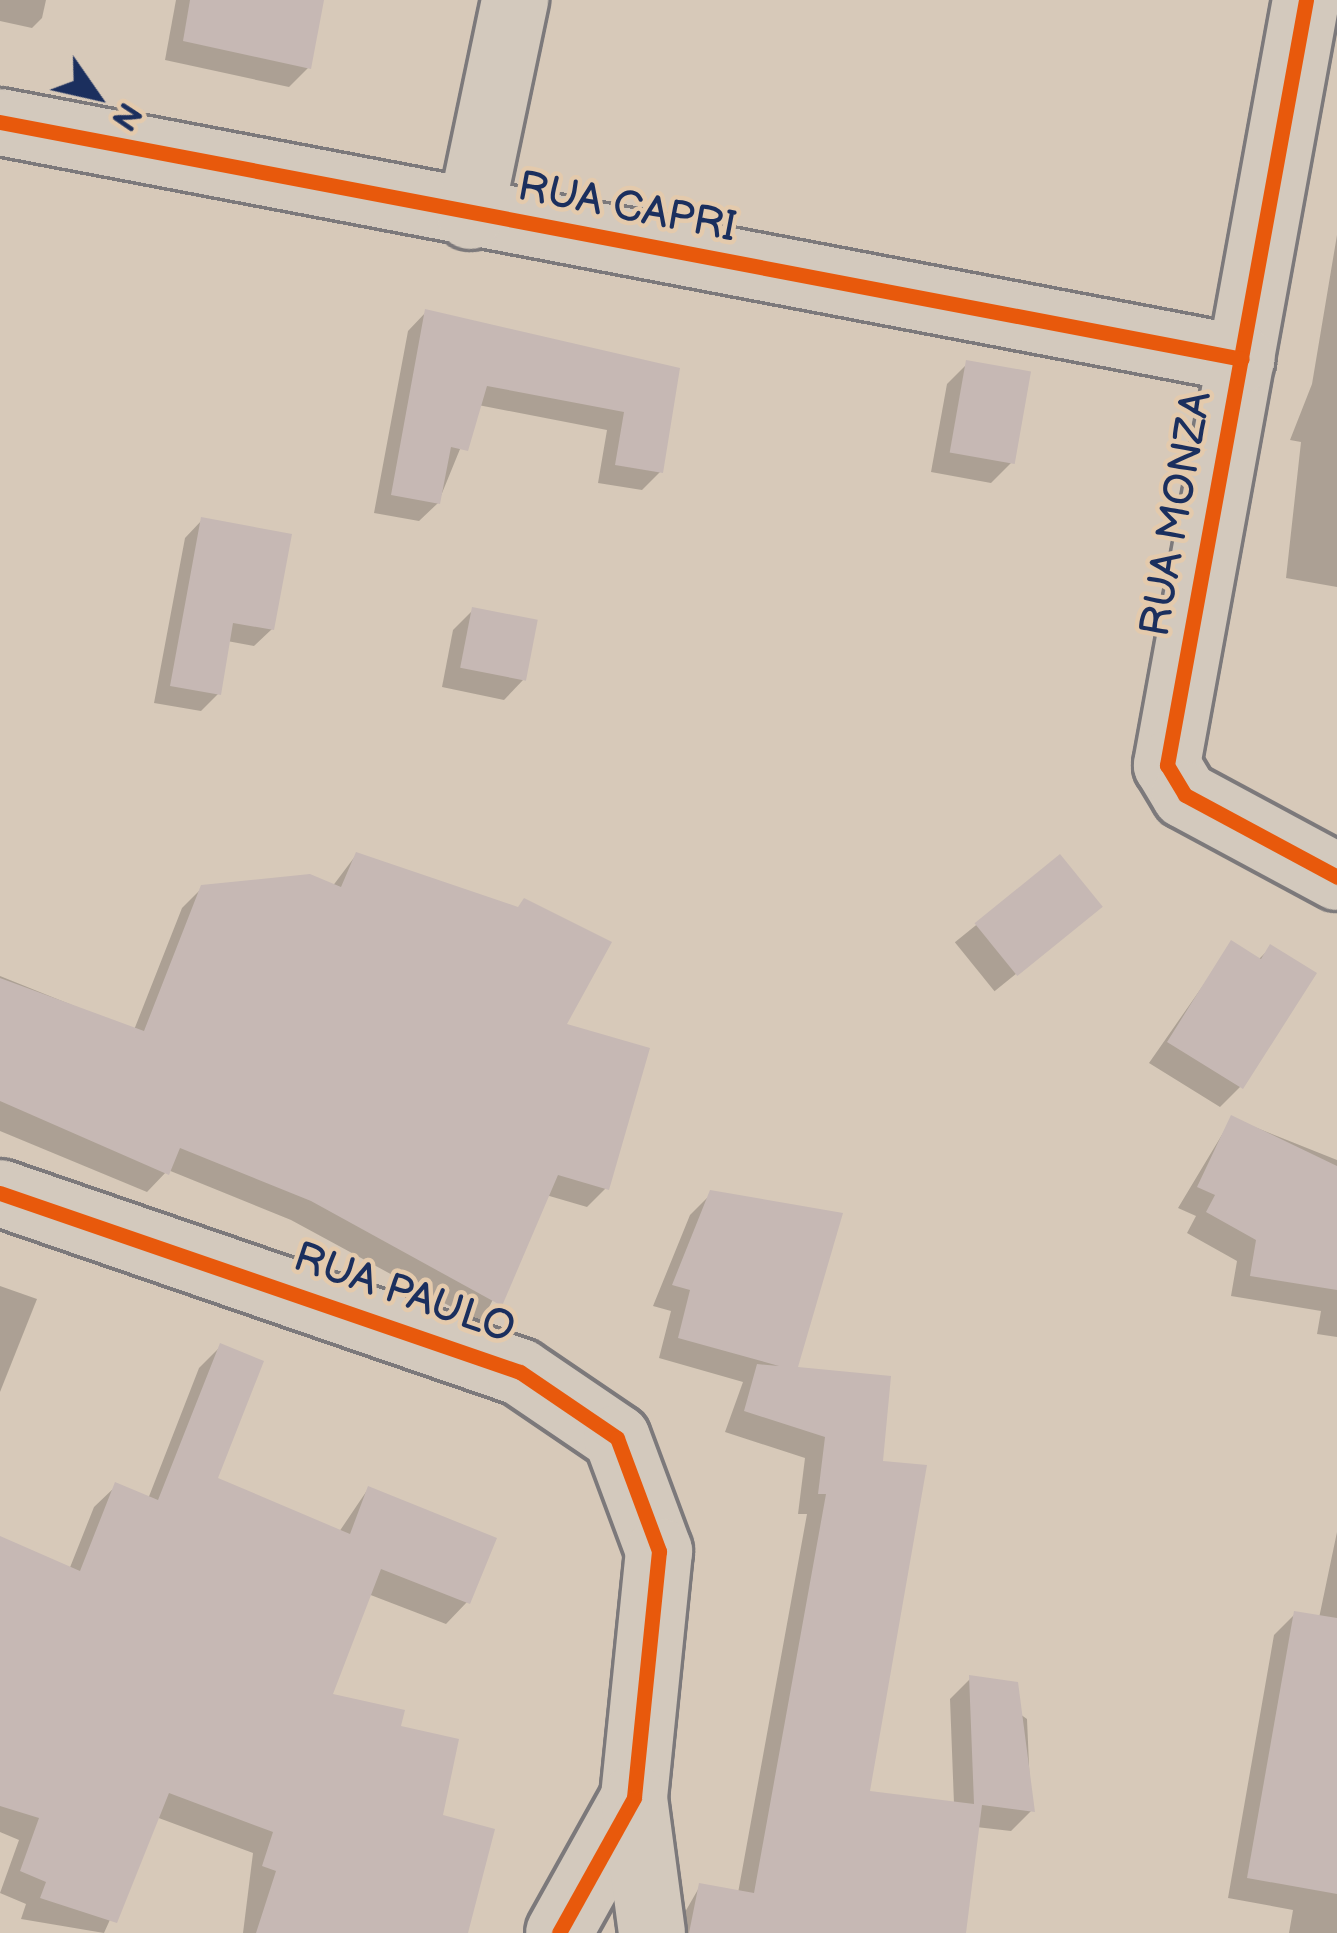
<!DOCTYPE html>
<html>
<head>
<meta charset="utf-8">
<style>
  body { margin:0 }
  #map { position:relative; width:1337px; height:1933px; overflow:hidden; background:#d7c9b9; font-family:"Balsamiq Sans",sans-serif }
  div>[style] { position:absolute }
  .shadow>* { inset:0; background:#0003; transform-origin:0 0 }
  .building>* { inset:0; background:#c6b8b4; transform-origin:0 0 }
  .roads { filter:drop-shadow(3px 0 #7c797b) drop-shadow(-3px 0 #7c797b) drop-shadow(0 3px #7c797b) drop-shadow(0 -3px #7c797b) }
  .minor>* { height:66px; margin:-33px; padding:0 33px; transform-origin:33px; border-radius:33px; background:#d3c9bd }
  .cycleway>* { height:15px; margin:-7.5px; padding:0 7.5px; transform-origin:7.5px; border-radius:7.5px; background:#e8590c }
  span { translate:-50% -50%; white-space:nowrap; text-align:center; line-height:1.15; -webkit-text-stroke:9px #e4caac; paint-order:stroke }
  .street-label { font-size:42px; color:#1b2f5e }
  .north { position:absolute; left:36px; top:36px; width:120px; height:120px; -webkit-text-stroke:9px #e4caac; paint-order:stroke; rotate:124deg; font-size:33px; font-weight:700; line-height:48px; text-align:center; color:#1b2f5e }
  .north::after { content:''; display:block; margin:auto; width:42px; height:54px; background:#1b2f5e; clip-path:polygon(50% 0,100% 100%,50% 72%,0 100%) }
</style>
</head>
<body>
<div id="map">
  <div class="shadow">
    <i style="clip-path:polygon(0 0,46px 0,42px 18px,32px 28px,0 21px)"></i>
    <i style="clip-path:polygon(176px 0,321px 0,308px 68px,289px 87px,165px 60px)"></i>
    <i style="clip-path:polygon(1337px 235px,1337px 587px,1286px 578px,1301px 442px,1290px 440px,1312px 384px)"></i>
    <i style="clip-path:polygon(426px 312px,677px 370px,661px 471px,642px 490px,598px 483px,607px 430px,478px 405px,438px 503px,419px 521px,374px 513px,408px 331px)"></i>
    <i style="clip-path:polygon(967px 364px,1011px 463px,991px 483px,931px 472px,947px 384px)"></i>
    <i style="clip-path:polygon(202px 520px,272px 629px,254px 646px,227px 641px,218px 694px,201px 711px,154px 703px,185px 538px)"></i>
    <i style="clip-path:polygon(473px 610px,524px 679px,504px 700px,442px 687px,453px 630px)"></i>
    <i style="clip-path:polygon(356px 855px,562px 1026px,606px 1188px,587px 1207px,546px 1195px,481px 1323px,291px 1220px,168px 1170px,147px 1192px,0 1131px,0 976px,134px 1030px,182px 908px,202px 888px,332px 887px)"></i>
    <i style="left:1059px;top:858px;width:63px;height:134px;rotate:51deg"></i>
    <i style="clip-path:polygon(1232px 944px,1257px 961px,1271px 947px,1240px 1087px,1220px 1107px,1149px 1063px)"></i>
    <i style="clip-path:polygon(1232px 1118px,1337px 1160px,1337px 1337px,1317px 1334px,1321px 1311px,1231px 1296px,1237px 1261px,1187px 1233px,1196px 1216px,1178px 1208px)"></i>
    <i style="clip-path:polygon(711px 1194px,794px 1370px,880px 1463px,866px 1793px,954px 1804px,950px 1699px,970px 1679px,1027px 1719px,1031px 1811px,1011px 1831px,976px 1827px,963px 1933px,673px 1933px,700px 1886px,738px 1893px,807px 1514px,798px 1514px,805px 1458px,725px 1432px,743px 1382px,659px 1358px,671px 1311px,653px 1306px,690px 1215px)"></i>
    <i style="clip-path:polygon(0 1286px,37px 1299px,0 1392px)"></i>
    <i style="clip-path:polygon(220px 1347px,215px 1479px,339px 1532px,368px 1489px,467px 1602px,446px 1624px,368px 1594px,329px 1697px,398px 1728px,440px 1817px,465px 1933px,243px 1933px,253px 1853px,156px 1817px,104px 1933px,21px 1919px,26px 1904px,0 1893px,19px 1840px,0 1832px,0 1542px,69px 1570px,94px 1507px,116px 1486px,148px 1499px,199px 1368px)"></i>
    <i style="clip-path:polygon(1337px 1532px,1337px 1933px,1289px 1933px,1293px 1910px,1228px 1898px,1274px 1635px,1295px 1614px,1319px 1618px)"></i>
  </div>
  <div class="building">
    <i style="clip-path:polygon(190px 0,324px 0,311px 69px,183px 41px)"></i>
    <i style="clip-path:polygon(425px 309px,680px 368px,663px 473px,615px 465px,624px 412px,487px 386px,468px 451px,451px 447px,440px 504px,391px 495px)"></i>
    <i style="left:966px;top:360px;width:66px;height:94px;rotate:10deg"></i>
    <i style="clip-path:polygon(201px 517px,292px 534px,274px 630px,233px 623px,221px 695px,170px 686px)"></i>
    <i style="left:472px;top:607px;width:67px;height:62px;rotate:11deg"></i>
    <i style="clip-path:polygon(356px 852px,518px 907px,524px 898px,612px 942px,567px 1024px,650px 1048px,609px 1190px,558px 1175px,502px 1306px,311px 1201px,180px 1148px,169px 1175px,0 1101px,0 978px,144px 1031px,201px 885px,310px 874px,341px 887px)"></i>
    <i style="left:1060px;top:854px;width:68px;height:110px;rotate:51deg"></i>
    <i style="clip-path:polygon(1231px 940px,1261px 959px,1270px 944px,1317px 973px,1243px 1089px,1167px 1042px)"></i>
    <i style="clip-path:polygon(1231px 1115px,1337px 1166px,1337px 1290px,1250px 1276px,1256px 1240px,1206px 1212px,1215px 1195px,1197px 1187px)"></i>
    <i style="clip-path:polygon(710px 1190px,843px 1213px,798px 1367px,891px 1376px,883px 1461px,927px 1465px,870px 1791px,974px 1804px,969px 1675px,1018px 1682px,1035px 1812px,982px 1805px,966px 1933px,689px 1933px,699px 1883px,754px 1893px,826px 1494px,818px 1494px,825px 1437px,744px 1411px,757px 1364px,779px 1366px,678px 1338px,690px 1290px,672px 1285px)"></i>
    <i style="clip-path:polygon(220px 1343px,264px 1361px,218px 1478px,350px 1534px,368px 1486px,497px 1538px,470px 1604px,381px 1569px,333px 1694px,405px 1710px,401px 1726px,459px 1739px,443px 1815px,495px 1829px,468px 1933px,256px 1933px,276px 1871px,262px 1866px,273px 1832px,169px 1793px,117px 1923px,40px 1898px,46px 1882px,20px 1871px,39px 1818px,0 1806px,0 1536px,80px 1571px,115px 1482px,158px 1500px)"></i>
    <i style="clip-path:polygon(1294px 1611px,1337px 1618px,1337px 1894px,1247px 1878px)"></i>
  </div>
  <div class="roads">
    <div class="minor">
      <i style="left:1306px;top:0;width:778px;rotate:100.3deg"></i>
      <i style="left:1167px;top:765px;width:35px;rotate:59deg"></i>
      <i style="left:1185px;top:795px;width:173px;rotate:28.3deg"></i>
      <i style="left:0;top:122px;width:1264px;rotate:10.8deg"></i>
      <i style="left:470px;top:216px;width:221px;rotate:-78.2deg"></i>
      <i style="left:0;top:1193px;width:550px;rotate:19deg"></i>
      <i style="left:520px;top:1372px;width:117px;rotate:34.2deg"></i>
      <i style="left:617px;top:1438px;width:121px;rotate:69.6deg"></i>
      <i style="left:659px;top:1551px;width:248px;rotate:95.8deg"></i>
      <i style="left:634px;top:1798px;width:154px;rotate:119.1deg"></i>
      <i style="left:634px;top:1798px;width:136px;rotate:82.4deg"></i>
    </div>
  </div>
  <div class="cycleway">
    <i style="left:1306px;top:0;width:778px;rotate:100.3deg"></i>
    <i style="left:1167px;top:765px;width:35px;rotate:59deg"></i>
    <i style="left:1185px;top:795px;width:173px;rotate:28.3deg"></i>
    <i style="left:0;top:122px;width:1264px;rotate:10.8deg"></i>
    <i style="left:0;top:1193px;width:550px;rotate:19deg"></i>
    <i style="left:520px;top:1372px;width:117px;rotate:34.2deg"></i>
    <i style="left:617px;top:1438px;width:121px;rotate:69.6deg"></i>
    <i style="left:659px;top:1551px;width:248px;rotate:95.8deg"></i>
    <i style="left:634px;top:1798px;width:154px;rotate:119.1deg"></i>
  </div>
  <div class="street-label">
    <span style="left:627px;top:208px;rotate:11deg">RUA CAPRI</span>
    <span style="left:1177px;top:514px;rotate:-80deg">RUA MONZA</span>
    <span style="left:404px;top:1294px;rotate:19deg">RUA PAULO</span>
  </div>
  <div class="north">N</div>
</div>
</body>
</html>
